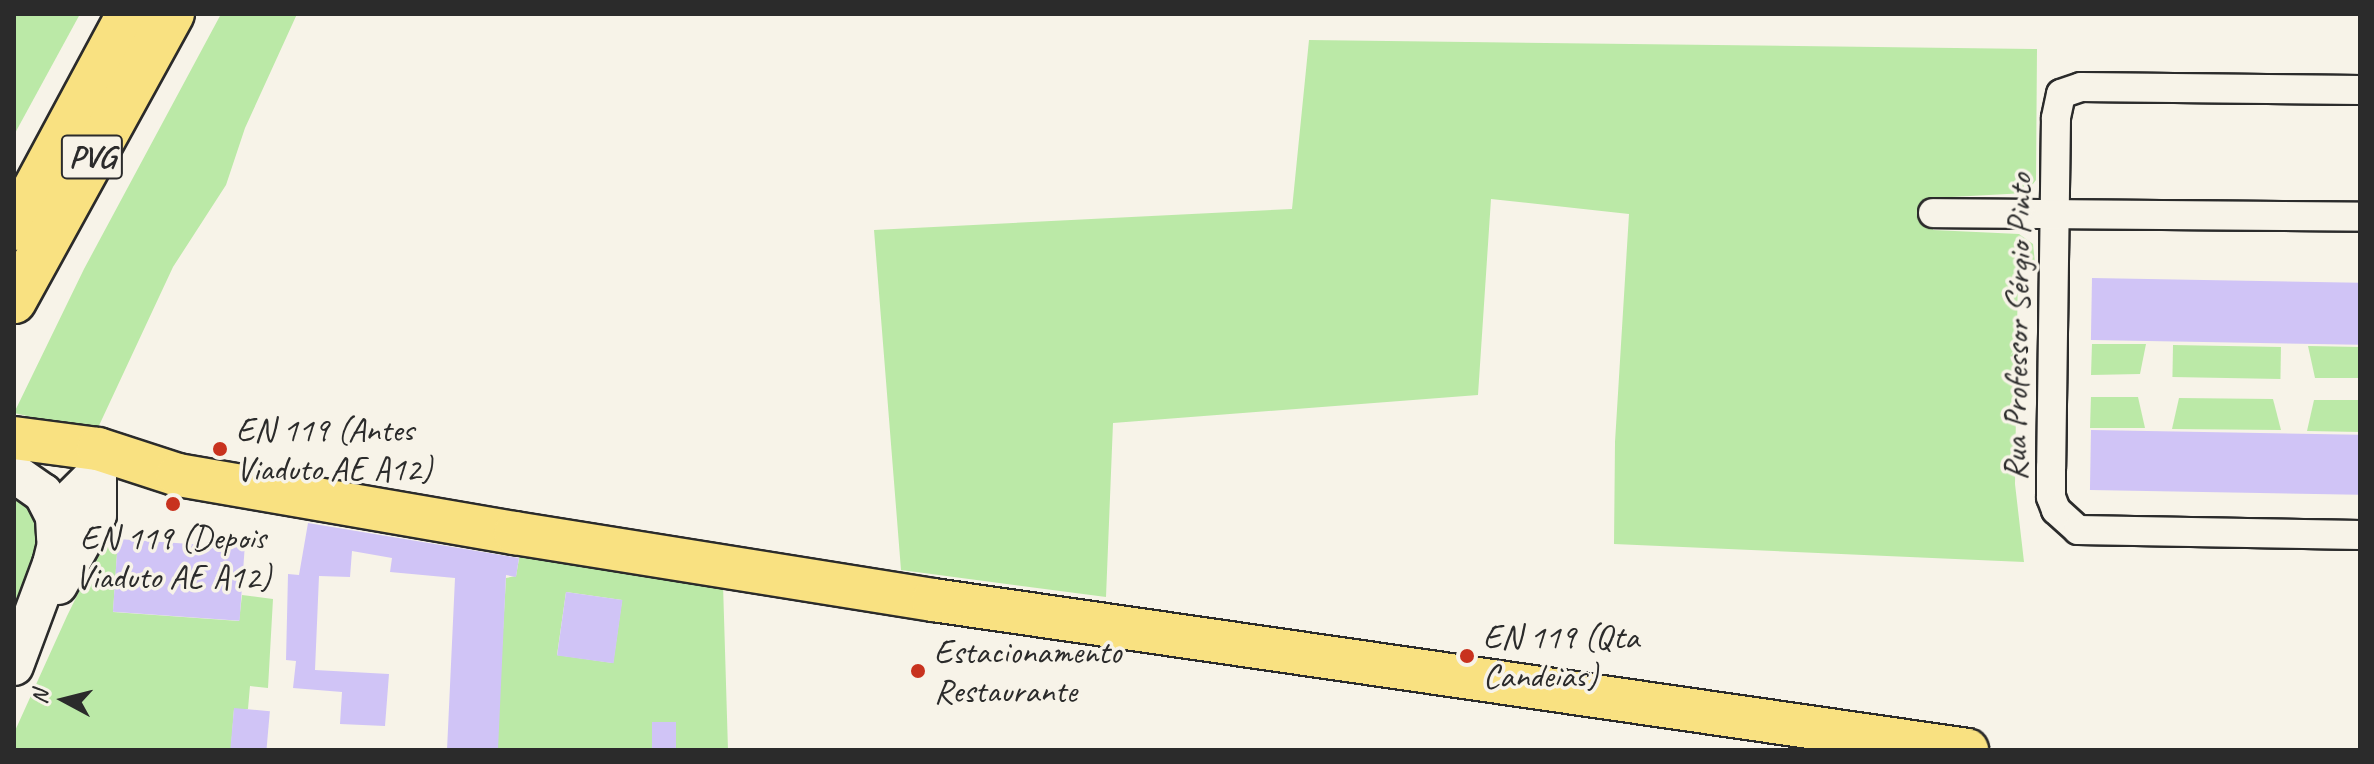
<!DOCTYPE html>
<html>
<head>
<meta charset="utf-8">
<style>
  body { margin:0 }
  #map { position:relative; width:2374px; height:764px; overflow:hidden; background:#f7f3e8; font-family:Caveat,sans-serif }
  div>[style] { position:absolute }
  .green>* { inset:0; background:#bbe9a7; transform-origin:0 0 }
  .building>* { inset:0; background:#d0c4f6; transform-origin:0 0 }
  .roads { filter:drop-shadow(2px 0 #2b2b2b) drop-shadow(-2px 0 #2b2b2b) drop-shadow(0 2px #2b2b2b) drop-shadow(0 -2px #2b2b2b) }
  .street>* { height:28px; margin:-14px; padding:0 14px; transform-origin:14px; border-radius:14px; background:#f7f3e8 }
  .secondary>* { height:38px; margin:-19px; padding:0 19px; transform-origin:19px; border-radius:19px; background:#f7f3e8 }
  .primary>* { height:42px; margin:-21px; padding:0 21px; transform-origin:21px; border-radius:21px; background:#f9e181 }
  .highway>* { height:44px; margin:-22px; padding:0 22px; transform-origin:22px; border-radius:22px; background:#f9e181 }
  .dots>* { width:22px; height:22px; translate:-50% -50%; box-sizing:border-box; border:4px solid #f7f3e8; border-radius:50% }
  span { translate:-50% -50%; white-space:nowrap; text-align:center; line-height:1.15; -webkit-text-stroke:7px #f7f3e8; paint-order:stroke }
  .shield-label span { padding:2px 6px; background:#f7f3e8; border:2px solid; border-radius:6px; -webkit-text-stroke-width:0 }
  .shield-label { font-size:32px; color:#2b2b2b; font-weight:700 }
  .street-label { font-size:34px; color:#2b2b2b }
  .poi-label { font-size:34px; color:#2b2b2b }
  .left { translate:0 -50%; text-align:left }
  .frame { position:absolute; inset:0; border:16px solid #2b2b2b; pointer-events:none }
  .north { position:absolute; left:24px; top:660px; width:80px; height:80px; -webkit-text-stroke:6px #f7f3e8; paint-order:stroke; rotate:277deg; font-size:22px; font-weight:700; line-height:32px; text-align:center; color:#2b2b2b }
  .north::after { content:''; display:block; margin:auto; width:28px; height:36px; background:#2b2b2b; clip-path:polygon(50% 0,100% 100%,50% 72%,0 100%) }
</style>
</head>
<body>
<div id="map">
  <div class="green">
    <i style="clip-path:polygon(14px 14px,80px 14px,14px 135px)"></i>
    <i style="clip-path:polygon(221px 14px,297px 14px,245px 128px,226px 185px,173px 267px,96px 432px,14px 413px,84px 269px)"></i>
    <i style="clip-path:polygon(1309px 40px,2037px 49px,2036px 180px,2026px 193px,1933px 198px,1933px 230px,2019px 234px,2033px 244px,2035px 263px,2018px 264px,2015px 484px,2024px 562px,1614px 544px,1615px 442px,1629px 214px,1491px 199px,1478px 395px,1113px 423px,1106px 597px,901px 570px,874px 230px,1292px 209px)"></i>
    <i style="clip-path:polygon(2092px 344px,2146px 344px,2140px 374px,2091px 375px)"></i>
    <i style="left:2173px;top:345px;width:108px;height:32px;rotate:1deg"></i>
    <i style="clip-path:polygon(2308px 346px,2360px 347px,2360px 378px,2315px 378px)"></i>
    <i style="clip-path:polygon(2091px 397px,2138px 397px,2145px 428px,2090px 428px)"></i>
    <i style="clip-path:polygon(2179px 398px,2273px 399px,2281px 430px,2172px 429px)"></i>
    <i style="clip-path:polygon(2314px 400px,2360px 400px,2360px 432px,2307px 431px)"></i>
    <i style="clip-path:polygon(14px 492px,37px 504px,46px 525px,14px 628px)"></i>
    <i style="clip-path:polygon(118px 539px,113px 612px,239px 621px,242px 595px,273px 599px,268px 688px,250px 686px,248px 709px,234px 709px,231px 748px,250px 750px,14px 750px,14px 733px,67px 616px,103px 543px)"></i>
    <i style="clip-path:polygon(evenodd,520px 553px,723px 584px,728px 750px,675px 750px,676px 723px,652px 723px,652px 750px,496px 750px,506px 578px,516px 576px,520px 553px,566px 592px,622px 600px,613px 663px,557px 655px,566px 592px)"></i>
  </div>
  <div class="building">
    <i style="left:2092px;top:278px;width:268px;height:62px;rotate:1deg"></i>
    <i style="left:2091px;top:430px;width:269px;height:60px;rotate:1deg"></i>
    <i style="clip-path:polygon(308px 523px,519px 558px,516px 577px,506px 575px,498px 750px,447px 750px,455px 578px,390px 572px,392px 558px,352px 551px,350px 577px,319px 576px,315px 670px,389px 674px,385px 726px,340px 724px,342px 692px,293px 688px,296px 661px,286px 660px,288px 574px,299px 575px)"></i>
    <i style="left:118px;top:539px;width:127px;height:73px;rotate:4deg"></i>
    <i style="left:566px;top:592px;width:57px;height:64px;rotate:8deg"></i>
    <i style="left:234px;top:708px;width:36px;height:41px;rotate:5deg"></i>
    <i style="left:652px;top:722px;width:24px;height:28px"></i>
  </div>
  <div class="roads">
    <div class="street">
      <i style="left:2360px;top:90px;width:279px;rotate:-179.4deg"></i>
      <i style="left:2081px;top:87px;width:21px;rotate:161deg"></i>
      <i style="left:2061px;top:94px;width:25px;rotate:102deg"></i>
      <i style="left:2056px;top:118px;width:350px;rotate:90.8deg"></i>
      <i style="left:2051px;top:468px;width:29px;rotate:90deg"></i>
      <i style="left:2051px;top:497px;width:14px;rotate:69deg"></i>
      <i style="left:2056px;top:510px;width:30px;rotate:42deg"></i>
      <i style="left:2078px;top:530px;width:282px;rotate:1deg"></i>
      <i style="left:1933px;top:213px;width:427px;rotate:0.5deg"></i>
    </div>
    <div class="secondary">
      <i style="left:14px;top:473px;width:35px;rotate:35deg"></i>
      <i style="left:43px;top:493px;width:27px;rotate:63deg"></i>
      <i style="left:55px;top:517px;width:22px;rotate:87deg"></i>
      <i style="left:58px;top:585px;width:80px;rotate:-60.9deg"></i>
      <i style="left:97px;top:515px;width:58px;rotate:-90deg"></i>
      <i style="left:14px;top:666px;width:109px;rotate:-69.6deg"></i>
      <i style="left:52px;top:564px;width:63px;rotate:-76.2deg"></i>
      <i style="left:67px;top:503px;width:38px;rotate:-45deg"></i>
    </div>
    <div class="primary">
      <i style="left:14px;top:438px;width:85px;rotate:7.5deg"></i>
      <i style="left:98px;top:449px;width:84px;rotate:18deg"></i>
      <i style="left:178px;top:475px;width:342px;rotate:9.8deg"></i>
      <i style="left:515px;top:533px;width:423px;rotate:9.1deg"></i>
      <i style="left:933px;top:600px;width:1045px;rotate:8.25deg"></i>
    </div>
    <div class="highway">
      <i style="left:14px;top:228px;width:243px;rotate:-61.7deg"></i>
      <i style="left:14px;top:301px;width:328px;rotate:-61.2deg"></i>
    </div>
  </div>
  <div class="dots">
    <i style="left:220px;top:449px;background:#c8321e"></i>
    <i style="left:173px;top:504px;background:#c8321e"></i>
    <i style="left:1467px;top:656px;background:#c8321e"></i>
    <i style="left:918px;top:671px;background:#c8321e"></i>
  </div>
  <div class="shield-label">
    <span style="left:92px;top:157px">PVG</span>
  </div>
  <div class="street-label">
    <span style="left:2017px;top:327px;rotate:-89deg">Rua Professor Sérgio Pinto</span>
  </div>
  <div class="poi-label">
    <span class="left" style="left:236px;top:449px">EN 119 (Antes<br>Viaduto AE A12)</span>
    <span style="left:173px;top:557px">EN 119 (Depois<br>Viaduto AE A12)</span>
    <span class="left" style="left:1483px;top:656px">EN 119 (Qta<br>Candeias)</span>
    <span class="left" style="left:934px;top:671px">Estacionamento<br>Restaurante</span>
  </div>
  <div class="frame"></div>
  <div class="north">N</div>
</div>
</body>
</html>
